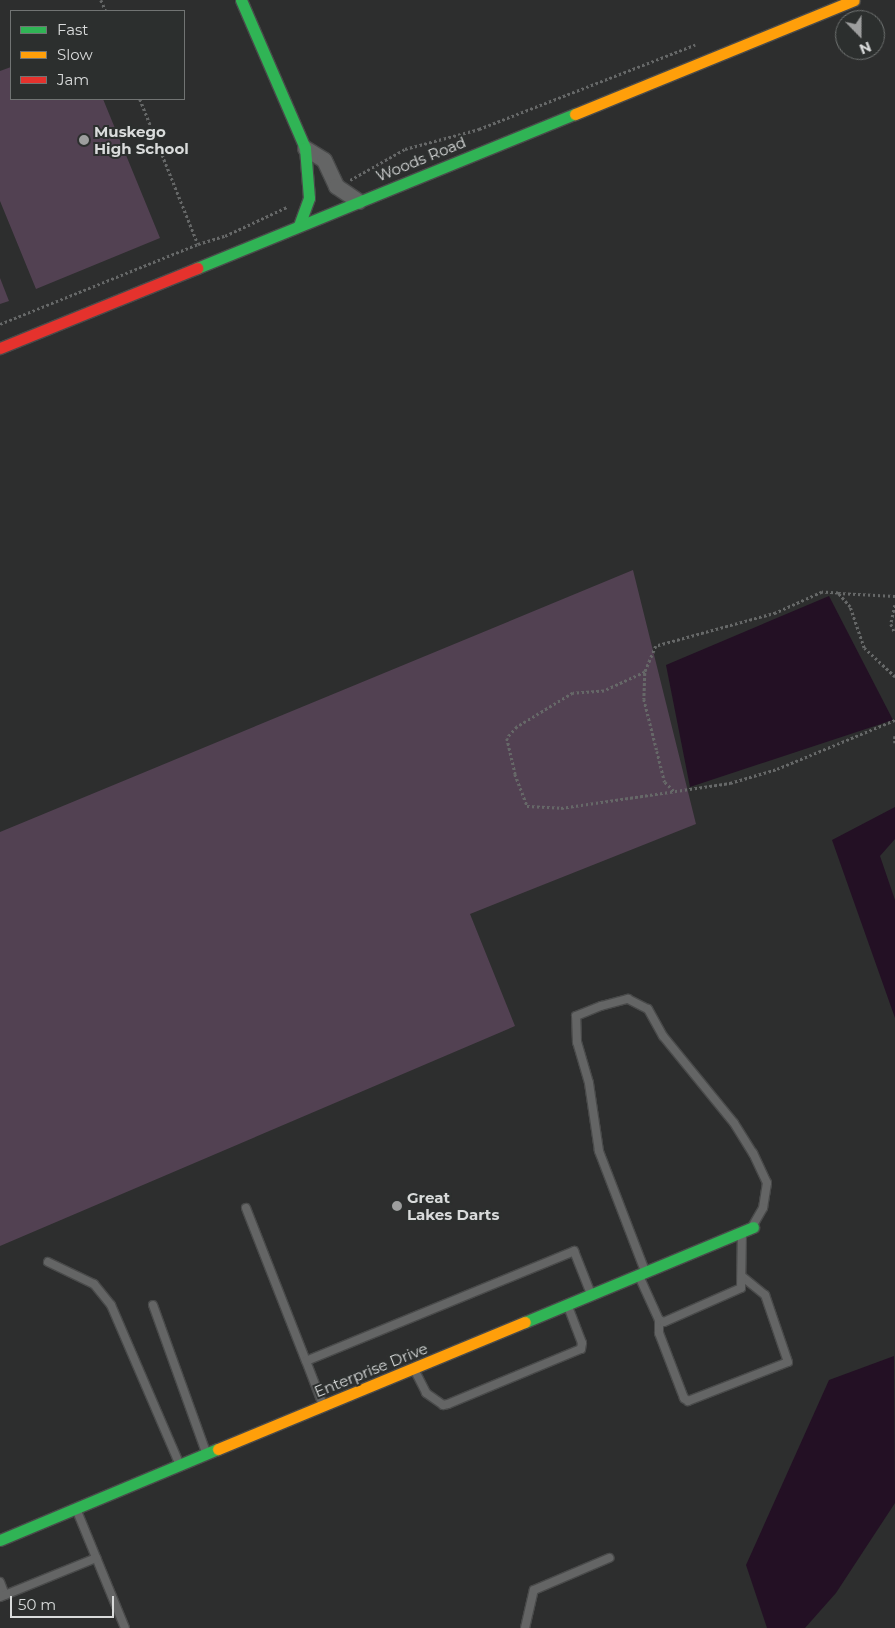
<!DOCTYPE html>
<html>
<head>
<meta charset="utf-8">
<style>
  body { margin:0 }
  #map { position:relative; width:895px; height:1628px; overflow:hidden; background:#2d2e2e; font-family:Montserrat,sans-serif }
  div>[style] { position:absolute }
  .green>* { inset:0; background:#524152 }
  .water>* { inset:0; background:#231024 }
  .path>* { height:2.5px; margin-top:-1.25px; transform-origin:0; background:repeating-linear-gradient(90deg,#666868 0 2.5px,transparent 0 5px) }
  .roads { filter:drop-shadow(1px 0 #494a4a) drop-shadow(-1px 0 #494a4a) drop-shadow(0 1px #494a4a) drop-shadow(0 -1px #494a4a) }
  .lane>* { height:8px; margin:-4px; padding:0 4px; transform-origin:4px; border-radius:4px; background:#646565 }
  .street>* { height:15px; margin:-7.5px; padding:0 7.5px; transform-origin:7.5px; border-radius:7.5px; background:#646565 }
  .fast>* { height:11px; margin:-5.5px; padding:0 5.5px; transform-origin:5.5px; border-radius:5.5px; background:#30b455 }
  .slow>* { height:11px; margin:-5.5px; padding:0 5.5px; transform-origin:5.5px; border-radius:5.5px; background:#ff9f0a }
  .jam>* { height:11px; margin:-5.5px; padding:0 5.5px; transform-origin:5.5px; border-radius:5.5px; background:#e5322d }
  .dots>* { width:14px; height:14px; translate:-50% -50%; box-sizing:border-box; border:2px solid #2c2f2e; border-radius:50% }
  span { translate:-50% -50%; white-space:nowrap; text-align:center; line-height:1.15; -webkit-text-stroke:4px #2c2f2e; paint-order:stroke }
  .poi-label { font-size:15px; color:#d9dbdb; font-weight:700 }
  .left { translate:0 -50%; text-align:left }
  .street-label { font-size:15px; color:#d9dbdb }
  .legend { position:absolute; left:10px; top:10px; width:175px; height:90px; box-sizing:border-box; background:#2c2f2e; border:1px solid #717473; margin:0; padding:6px 9px; list-style:none; font-size:15px; color:#d9dbdb }
  .legend li { display:flex; align-items:center; gap:10px; height:25px }
  .legend b { width:25px; border:1px solid #717473 }
  .north { position:absolute; left:835px; top:10px; width:50px; height:50px; box-sizing:border-box; background:#2c2f2e; border:1px solid #717473; border-radius:50%; rotate:158deg; font-size:14px; font-weight:700; line-height:20px; text-align:center; color:#d9dbdb }
  .north::after { content:''; display:block; margin:auto; width:18px; height:22px; background:#9d9e9e; clip-path:polygon(50% 0,100% 100%,50% 72%,0 100%) }
  .scale { position:absolute; left:10px; top:1596px; width:104px; height:22px; box-sizing:border-box; border:2px solid #d9dbdb; border-top:0; padding-left:6px; font-size:15px; line-height:18px; white-space:nowrap; color:#d9dbdb; -webkit-text-stroke:4px #2c2f2e; paint-order:stroke }
</style>
</head>
<body>
<div id="map">
  <div class="green">
    <i style="clip-path:polygon(11px 67px,11px 99px,103px 99px,160px 238px,36px 289px,0 201px,0 71px)"></i>
    <i style="clip-path:polygon(0 278px,9px 301px,0 304px)"></i>
    <i style="clip-path:polygon(633px 570px,696px 824px,470px 914px,515px 1026px,0 1246px,0 832px)"></i>
  </div>
  <div class="water">
    <i style="clip-path:polygon(829px 596px,893px 720px,690px 787px,666px 665px)"></i>
    <i style="clip-path:polygon(895px 807px,895px 839px,880px 856px,895px 900px,895px 1018px,832px 840px)"></i>
    <i style="clip-path:polygon(894px 1356px,895px 1503px,836px 1593px,805px 1628px,767px 1628px,746px 1565px,829px 1380px)"></i>
  </div>
  <div class="path">
    <i style="left:101px;top:0;width:12px;rotate:66deg"></i>
    <i style="left:140px;top:99px;width:156px;rotate:68.2deg"></i>
    <i style="left:350px;top:180px;width:63px;rotate:-29.4deg"></i>
    <i style="left:405px;top:149px;width:77px;rotate:-15.1deg"></i>
    <i style="left:479px;top:129px;width:232px;rotate:-21.3deg"></i>
    <i style="left:0;top:324px;width:214px;rotate:-22deg"></i>
    <i style="left:198px;top:244px;width:28px;rotate:-17deg"></i>
    <i style="left:225px;top:236px;width:68px;rotate:-25.1deg"></i>
    <i style="left:838px;top:593px;width:57px;rotate:3deg"></i>
    <i style="left:895px;top:605px;width:19px;rotate:102deg"></i>
    <i style="left:891px;top:624px;width:10px;rotate:66deg"></i>
    <i style="left:645px;top:673px;width:26px;rotate:92deg"></i>
    <i style="left:644px;top:699px;width:54px;rotate:76deg"></i>
    <i style="left:657px;top:751px;width:32px;rotate:76deg"></i>
    <i style="left:665px;top:782px;width:13px;rotate:45deg"></i>
    <i style="left:895px;top:677px;width:42px;rotate:-136.9deg"></i>
    <i style="left:864px;top:648px;width:43px;rotate:-108.9deg"></i>
    <i style="left:850px;top:607px;width:18px;rotate:-131deg"></i>
    <i style="left:838px;top:593px;width:16px;rotate:-176deg"></i>
    <i style="left:822px;top:592px;width:51px;rotate:155.5deg"></i>
    <i style="left:776px;top:613px;width:124px;rotate:164.6deg"></i>
    <i style="left:656px;top:646px;width:28px;rotate:113deg"></i>
    <i style="left:645px;top:672px;width:45px;rotate:155.1deg"></i>
    <i style="left:604px;top:691px;width:31px;rotate:176deg"></i>
    <i style="left:573px;top:693px;width:66px;rotate:148.7deg"></i>
    <i style="left:517px;top:727px;width:15px;rotate:132deg"></i>
    <i style="left:507px;top:738px;width:37px;rotate:77deg"></i>
    <i style="left:515px;top:774px;width:34px;rotate:69deg"></i>
    <i style="left:527px;top:806px;width:34px;rotate:3deg"></i>
    <i style="left:561px;top:808px;width:171px;rotate:-8.4deg"></i>
    <i style="left:730px;top:783px;width:49px;rotate:-16.6deg"></i>
    <i style="left:777px;top:769px;width:128px;rotate:-22.6deg"></i>
    <i style="left:895px;top:736px;width:7px;rotate:90deg"></i>
  </div>
  <div class="roads">
    <div class="lane">
      <i style="left:246px;top:1208px;width:164px;rotate:68.6deg"></i>
      <i style="left:48px;top:1262px;width:51px;rotate:25.6deg"></i>
      <i style="left:94px;top:1284px;width:27px;rotate:51deg"></i>
      <i style="left:111px;top:1305px;width:172px;rotate:66.7deg"></i>
      <i style="left:645px;top:1271px;width:129px;rotate:-111deg"></i>
      <i style="left:599px;top:1151px;width:69px;rotate:-98.4deg"></i>
      <i style="left:589px;top:1083px;width:43px;rotate:-106.3deg"></i>
      <i style="left:577px;top:1042px;width:26px;rotate:-92deg"></i>
      <i style="left:576px;top:1016px;width:27px;rotate:-22deg"></i>
      <i style="left:601px;top:1006px;width:28px;rotate:-15deg"></i>
      <i style="left:628px;top:999px;width:22px;rotate:27deg"></i>
      <i style="left:648px;top:1009px;width:31px;rotate:61deg"></i>
      <i style="left:663px;top:1036px;width:112px;rotate:50.8deg"></i>
      <i style="left:734px;top:1123px;width:36px;rotate:58deg"></i>
      <i style="left:753px;top:1153px;width:33px;rotate:65deg"></i>
      <i style="left:767px;top:1183px;width:25px;rotate:99deg"></i>
      <i style="left:763px;top:1208px;width:20px;rotate:120deg"></i>
      <i style="left:639px;top:1276px;width:48px;rotate:65.6deg"></i>
      <i style="left:659px;top:1320px;width:13px;rotate:90deg"></i>
      <i style="left:659px;top:1333px;width:70px;rotate:69deg"></i>
      <i style="left:684px;top:1398px;width:5px;rotate:37deg"></i>
      <i style="left:688px;top:1401px;width:107px;rotate:-21.3deg"></i>
      <i style="left:788px;top:1362px;width:71px;rotate:-108.9deg"></i>
      <i style="left:765px;top:1295px;width:28px;rotate:-141deg"></i>
      <i style="left:153px;top:1305px;width:156px;rotate:70.2deg"></i>
      <i style="left:659px;top:1320px;width:5px;rotate:22deg"></i>
      <i style="left:664px;top:1322px;width:84px;rotate:-23.8deg"></i>
      <i style="left:741px;top:1288px;width:55px;rotate:-89deg"></i>
      <i style="left:414px;top:1369px;width:27px;rotate:63deg"></i>
      <i style="left:426px;top:1393px;width:21px;rotate:35deg"></i>
      <i style="left:443px;top:1405px;width:5px;rotate:-11deg"></i>
      <i style="left:448px;top:1404px;width:144px;rotate:-22.5deg"></i>
      <i style="left:581px;top:1349px;width:6px;rotate:-81deg"></i>
      <i style="left:582px;top:1343px;width:40px;rotate:-111deg"></i>
      <i style="left:323px;top:1405px;width:47px;rotate:-111.1deg"></i>
      <i style="left:306px;top:1361px;width:290px;rotate:-22.3deg"></i>
      <i style="left:574px;top:1251px;width:46px;rotate:68.4deg"></i>
      <i style="left:77px;top:1511px;width:126px;rotate:67.7deg"></i>
      <i style="left:0;top:1582px;width:14px;rotate:69deg"></i>
      <i style="left:0;top:1597px;width:104px;rotate:-22.1deg"></i>
      <i style="left:525px;top:1628px;width:39px;rotate:-77deg"></i>
      <i style="left:534px;top:1590px;width:82px;rotate:-23.1deg"></i>
    </div>
    <div class="street">
      <i style="left:305px;top:148px;width:22px;rotate:32deg"></i>
      <i style="left:324px;top:160px;width:29px;rotate:65deg"></i>
      <i style="left:336px;top:186px;width:27px;rotate:34deg"></i>
    </div>
    <div class="fast">
      <i style="left:241px;top:0;width:161px;rotate:66.6deg"></i>
      <i style="left:305px;top:148px;width:50px;rotate:85.4deg"></i>
      <i style="left:309px;top:198px;width:29px;rotate:110deg"></i>
      <i style="left:197px;top:268px;width:408px;rotate:-22.2deg"></i>
      <i style="left:525px;top:1322px;width:247px;rotate:-22.6deg"></i>
      <i style="left:0;top:1540px;width:236px;rotate:-22.7deg"></i>
    </div>
    <div class="slow">
      <i style="left:575px;top:114px;width:301px;rotate:-22.2deg"></i>
      <i style="left:218px;top:1449px;width:332px;rotate:-22.5deg"></i>
    </div>
    <div class="jam">
      <i style="left:0;top:348px;width:213px;rotate:-22.1deg"></i>
    </div>
  </div>
  <div class="dots">
    <i style="left:84px;top:140px;background:#9d9e9e"></i>
    <i style="left:397px;top:1206px;background:#9d9e9e"></i>
  </div>
  <div class="poi-label">
    <span class="left" style="left:94px;top:140px">Muskego<br>High School</span>
    <span class="left" style="left:407px;top:1206px">Great<br>Lakes Darts</span>
  </div>
  <div class="street-label">
    <span style="left:421px;top:159px;rotate:-22deg">Woods Road</span>
    <span style="left:371px;top:1370px;rotate:-22deg">Enterprise Drive</span>
  </div>
  <ul class="legend">
  <li><b style="height:6px;background:#30b455"></b>Fast</li>
  <li><b style="height:6px;background:#ff9f0a"></b>Slow</li>
  <li><b style="height:6px;background:#e5322d"></b>Jam</li>
  </ul>
  <div class="north">N</div>
  <div class="scale">50 m</div>
</div>
</body>
</html>
